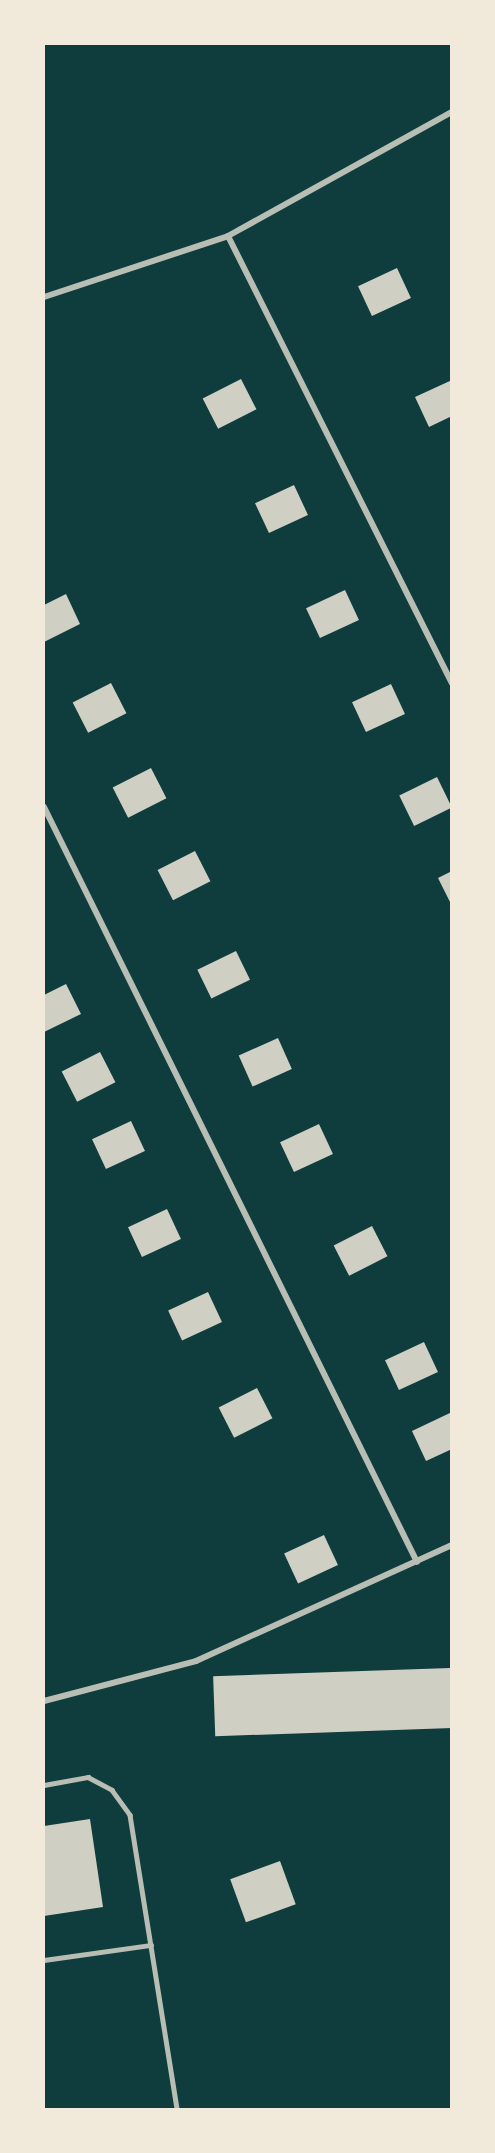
<!DOCTYPE html>
<html>
<head>
<meta charset="utf-8">
<style>
  body { margin:0 }
  #map { position:relative; width:495px; height:2153px; overflow:hidden; background:#0f3d3e; font-family:"Source Sans 3",sans-serif }
  div>[style] { position:absolute }
  .building>* { inset:0; background:#cfcfc3; transform-origin:0 0 }
  .service>* { height:4.5px; margin:-2.25px; padding:0 2.25px; transform-origin:2.25px; border-radius:2.25px; background:#b8beb3 }
  .minor>* { height:6px; margin:-3px; padding:0 3px; transform-origin:3px; border-radius:3px; background:#b8beb3 }
  span { translate:-50% -50%; white-space:nowrap; text-align:center; line-height:1.15; -webkit-text-stroke:5px #f1e9da; paint-order:stroke }
  .frame { position:absolute; inset:0; border:45px solid #f1e9da; pointer-events:none }
</style>
</head>
<body>
<div id="map">
  <div class="building">
    <i style="left:397px;top:268px;width:33px;height:43px;rotate:65deg"></i>
    <i style="left:241px;top:379px;width:34px;height:43px;rotate:63deg"></i>
    <i style="clip-path:polygon(452px 380px,452px 416px,429px 427px,415px 397px)"></i>
    <i style="left:294px;top:485px;width:33px;height:43px;rotate:65deg"></i>
    <i style="left:345px;top:590px;width:33px;height:43px;rotate:65deg"></i>
    <i style="clip-path:polygon(66px 594px,80px 624px,44px 642px,44px 605px)"></i>
    <i style="left:111px;top:683px;width:34px;height:43px;rotate:63deg"></i>
    <i style="left:391px;top:684px;width:33px;height:43px;rotate:65deg"></i>
    <i style="left:151px;top:768px;width:34px;height:43px;rotate:63deg"></i>
    <i style="left:437px;top:777px;width:34px;height:42px;rotate:64deg"></i>
    <i style="left:195px;top:851px;width:34px;height:42px;rotate:63deg"></i>
    <i style="clip-path:polygon(452px 871px,452px 906px,438px 878px)"></i>
    <i style="left:236px;top:951px;width:32px;height:43px;rotate:64deg"></i>
    <i style="clip-path:polygon(66px 984px,81px 1014px,44px 1032px,44px 995px)"></i>
    <i style="left:278px;top:1038px;width:34px;height:43px;rotate:66deg"></i>
    <i style="left:100px;top:1052px;width:34px;height:43px;rotate:63deg"></i>
    <i style="left:131px;top:1121px;width:33px;height:43px;rotate:65deg"></i>
    <i style="left:319px;top:1124px;width:33px;height:43px;rotate:65deg"></i>
    <i style="left:167px;top:1209px;width:33px;height:43px;rotate:65deg"></i>
    <i style="left:372px;top:1226px;width:34px;height:43px;rotate:63deg"></i>
    <i style="left:208px;top:1292px;width:33px;height:44px;rotate:65deg"></i>
    <i style="left:424px;top:1342px;width:33px;height:43px;rotate:65deg"></i>
    <i style="left:257px;top:1388px;width:34px;height:43px;rotate:63deg"></i>
    <i style="clip-path:polygon(452px 1412px,452px 1449px,426px 1461px,412px 1431px)"></i>
    <i style="left:324px;top:1535px;width:33px;height:44px;rotate:65deg"></i>
    <i style="left:450px;top:1668px;width:60px;height:237px;rotate:88deg"></i>
    <i style="clip-path:polygon(90px 1819px,103px 1907px,44px 1916px,44px 1826px)"></i>
    <i style="left:280px;top:1861px;width:46px;height:53px;rotate:70deg"></i>
  </div>
  <div class="service">
    <i style="left:44px;top:1785px;width:45px;rotate:-10.3deg"></i>
    <i style="left:88px;top:1777px;width:27px;rotate:28deg"></i>
    <i style="left:112px;top:1790px;width:31px;rotate:54deg"></i>
    <i style="left:130px;top:1815px;width:299px;rotate:80.9deg"></i>
    <i style="left:44px;top:1960px;width:108px;rotate:-8deg"></i>
  </div>
  <div class="minor">
    <i style="left:228px;top:236px;width:500px;rotate:63.4deg"></i>
    <i style="left:44px;top:297px;width:194px;rotate:-18.3deg"></i>
    <i style="left:228px;top:236px;width:256px;rotate:-29deg"></i>
    <i style="left:44px;top:807px;width:842px;rotate:63.71deg"></i>
    <i style="left:44px;top:1701px;width:157px;rotate:-14.7deg"></i>
    <i style="left:196px;top:1661px;width:281px;rotate:-24.4deg"></i>
  </div>
  <div class="frame"></div>
</div>
</body>
</html>
